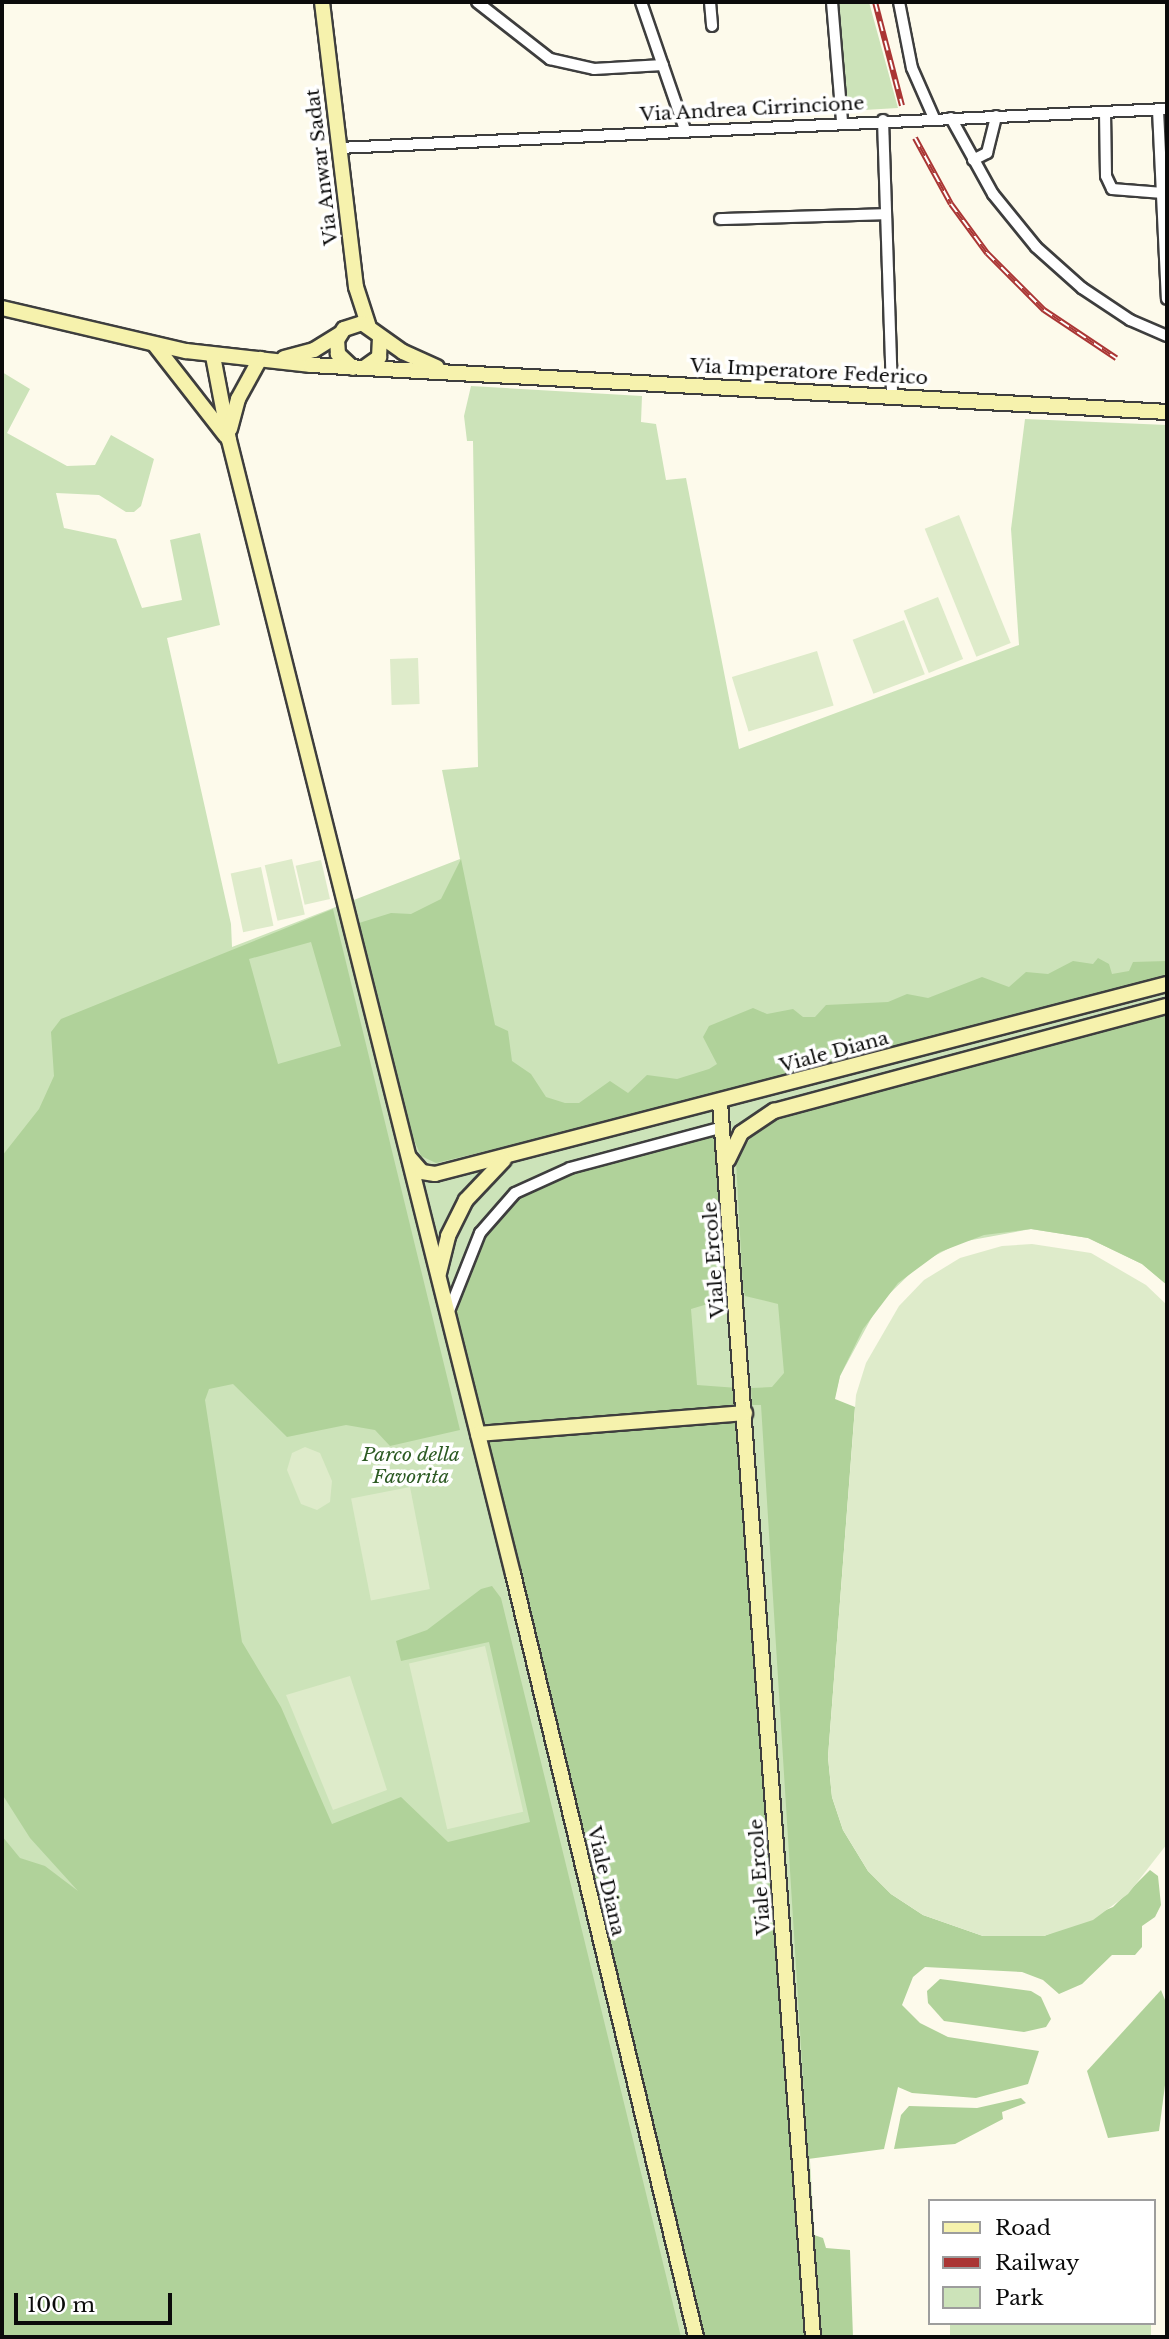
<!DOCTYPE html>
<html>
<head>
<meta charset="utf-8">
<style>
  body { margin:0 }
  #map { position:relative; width:1169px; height:2339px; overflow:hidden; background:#fdfaeb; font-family:"Libre Baskerville",serif }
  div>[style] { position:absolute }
  .green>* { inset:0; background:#cce3b9; transform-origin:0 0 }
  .forest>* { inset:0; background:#b0d29a }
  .pitch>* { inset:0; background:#deebca; transform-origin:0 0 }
  .roads { filter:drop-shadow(2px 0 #3e3e3e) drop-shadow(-2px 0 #3e3e3e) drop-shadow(0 2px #3e3e3e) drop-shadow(0 -2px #3e3e3e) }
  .street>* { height:10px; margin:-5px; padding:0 5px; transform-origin:5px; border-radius:5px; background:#fff }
  .secondary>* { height:14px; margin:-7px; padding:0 7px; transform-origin:7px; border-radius:7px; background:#f6f2ad }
  .rail>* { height:6px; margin-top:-3px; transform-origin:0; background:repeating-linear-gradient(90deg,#fff 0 10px,#aa3534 0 20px); box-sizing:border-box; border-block:2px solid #aa3534 }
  span { translate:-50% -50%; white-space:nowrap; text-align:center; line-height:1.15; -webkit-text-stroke:7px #fff; paint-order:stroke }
  .street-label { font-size:19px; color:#0b0b0b }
  .park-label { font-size:19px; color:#2c5a23; font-style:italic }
  .frame { position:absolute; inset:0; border:4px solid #0b0b0b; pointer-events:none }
  .legend { position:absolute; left:928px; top:2199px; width:228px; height:126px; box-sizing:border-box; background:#fff; border:2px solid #9d9d9d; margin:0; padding:9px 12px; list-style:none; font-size:21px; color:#0b0b0b }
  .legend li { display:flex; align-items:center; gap:14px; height:35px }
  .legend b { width:35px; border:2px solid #9d9d9d }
  .scale { position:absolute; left:14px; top:2293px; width:158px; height:32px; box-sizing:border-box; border:4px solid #0b0b0b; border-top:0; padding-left:9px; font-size:21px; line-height:24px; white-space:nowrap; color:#0b0b0b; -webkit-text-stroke:5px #fff; paint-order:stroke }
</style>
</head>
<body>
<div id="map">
  <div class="green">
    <i style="clip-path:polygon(838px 2px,869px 2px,898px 108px,847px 111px)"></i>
    <i style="clip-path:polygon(2px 372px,30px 389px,7px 433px,67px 466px,95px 465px,111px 435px,154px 459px,141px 506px,134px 512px,126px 512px,99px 495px,56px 493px,64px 528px,116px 539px,142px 608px,182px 600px,170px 540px,200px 533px,220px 625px,167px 638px,231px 924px,232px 947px,460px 859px,442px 770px,478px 767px,473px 441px,467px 441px,464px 416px,471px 386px,642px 396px,641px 422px,656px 424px,666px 480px,686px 478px,739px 749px,1019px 645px,1011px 529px,1025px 419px,1167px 425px,1167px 1285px,1142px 1264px,1088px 1238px,1031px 1229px,961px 1242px,921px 1263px,879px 1304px,840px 1376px,834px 1400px,790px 1841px,821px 2337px,2px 2337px)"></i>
    <i style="left:950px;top:2323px;width:201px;height:14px"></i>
  </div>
  <div class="forest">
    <i style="clip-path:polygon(461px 859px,495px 1025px,508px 1031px,512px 1061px,531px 1074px,546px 1097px,565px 1103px,579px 1103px,610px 1081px,628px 1093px,647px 1075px,677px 1079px,709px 1069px,717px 1064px,703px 1037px,709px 1026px,753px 1008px,767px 1014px,793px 1009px,803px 1017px,815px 1017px,826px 1005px,888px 1002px,907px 994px,928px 998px,982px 977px,1009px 987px,1026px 972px,1048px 974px,1073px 961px,1093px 964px,1098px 958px,1109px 964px,1112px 974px,1129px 971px,1133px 962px,1167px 961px,1167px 978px,763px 1085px,436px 1163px,421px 1156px,411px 1133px,359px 923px,391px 913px,411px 914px,441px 899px)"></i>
    <i style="clip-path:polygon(evenodd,333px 909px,460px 1430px,390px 1446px,375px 1430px,346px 1425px,287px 1437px,233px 1384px,209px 1389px,205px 1400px,242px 1642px,281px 1707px,332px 1824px,401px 1797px,448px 1842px,530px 1822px,489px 1642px,401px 1661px,396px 1641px,427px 1630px,481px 1589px,492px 1586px,501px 1598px,681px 2337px,2px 2337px,2px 1836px,20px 1858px,45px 1866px,78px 1891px,30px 1838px,2px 1794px,2px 1156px,39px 1109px,54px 1076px,51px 1032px,61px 1019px,333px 909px,311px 942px,341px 1046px,278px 1064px,249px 959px,311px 942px)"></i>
    <i style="clip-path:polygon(1167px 1014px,1167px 1285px,1142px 1264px,1088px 1238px,1031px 1229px,984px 1235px,940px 1252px,898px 1283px,863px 1329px,840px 1376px,835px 1399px,855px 1407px,828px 1757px,832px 1797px,843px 1830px,868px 1871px,891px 1894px,923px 1915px,983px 1936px,1044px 1936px,1113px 1907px,1150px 1870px,1158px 1876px,1161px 1905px,1155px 1917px,1142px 1926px,1142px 1947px,1135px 1955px,1112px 1955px,1082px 1984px,1059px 1994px,1043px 1980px,1022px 1972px,925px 1967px,913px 1977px,902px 2005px,920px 2023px,948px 2037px,1039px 2051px,1028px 2084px,976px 2098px,912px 2093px,898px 2087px,884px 2149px,808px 2159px,761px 1405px,752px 1405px,751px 1388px,772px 1387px,784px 1373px,778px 1304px,745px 1296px,743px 1289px,736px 1161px,753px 1134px,781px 1117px)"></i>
    <i style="clip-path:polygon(717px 1133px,731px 1297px,691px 1309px,697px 1385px,738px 1388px,740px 1410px,483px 1428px,454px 1318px,456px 1304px,493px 1222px,519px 1195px,544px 1181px)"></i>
    <i style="clip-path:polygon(741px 1417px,808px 2337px,701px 2337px,487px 1440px)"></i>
    <i style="clip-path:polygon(940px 1979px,1031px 1991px,1041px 1997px,1051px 2019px,1046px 2027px,1024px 2032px,944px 2021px,928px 2003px,927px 1991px)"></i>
    <i style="clip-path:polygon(1161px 1990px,1167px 2005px,1167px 2070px,1159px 2131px,1108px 2138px,1087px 2071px)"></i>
    <i style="clip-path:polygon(1021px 2098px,1026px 2103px,1002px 2112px,1003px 2119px,955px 2144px,894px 2149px,901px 2115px,909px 2106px,977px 2108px)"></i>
    <i style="clip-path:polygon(814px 2235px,823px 2238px,826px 2248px,850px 2250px,853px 2337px,821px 2337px)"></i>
  </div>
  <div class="pitch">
    <i style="left:959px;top:515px;width:138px;height:37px;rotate:68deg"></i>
    <i style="left:938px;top:597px;width:67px;height:37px;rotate:68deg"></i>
    <i style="left:904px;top:620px;width:58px;height:55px;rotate:69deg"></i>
    <i style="left:817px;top:651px;width:57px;height:89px;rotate:73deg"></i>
    <i style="left:418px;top:658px;width:46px;height:28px;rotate:88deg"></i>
    <i style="left:292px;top:859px;width:57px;height:28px;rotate:77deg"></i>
    <i style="left:321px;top:860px;width:40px;height:26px;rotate:77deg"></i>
    <i style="left:261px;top:867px;width:60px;height:31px;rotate:78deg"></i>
    <i style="clip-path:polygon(1032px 1244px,1091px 1253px,1146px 1285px,1167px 1305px,1167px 1844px,1128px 1894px,1093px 1920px,1044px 1936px,983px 1936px,923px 1915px,891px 1894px,868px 1871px,843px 1830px,832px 1797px,828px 1757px,856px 1395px,866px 1363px,899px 1306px,924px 1280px,960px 1258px,1002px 1246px)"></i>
    <i style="clip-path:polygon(305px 1447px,320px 1453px,332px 1481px,330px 1502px,317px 1510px,301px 1504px,287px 1470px,292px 1453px)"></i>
    <i style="left:410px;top:1487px;width:104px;height:60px;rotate:79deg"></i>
    <i style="left:485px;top:1646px;width:170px;height:78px;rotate:77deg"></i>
    <i style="clip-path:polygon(350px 1676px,387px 1790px,333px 1810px,286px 1695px)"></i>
  </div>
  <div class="roads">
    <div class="street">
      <i style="left:477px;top:2px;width:93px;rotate:38deg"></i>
      <i style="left:550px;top:59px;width:45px;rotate:12.8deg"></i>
      <i style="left:594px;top:69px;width:69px;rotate:-3.3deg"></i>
      <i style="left:641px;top:2px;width:135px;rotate:71deg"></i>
      <i style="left:710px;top:2px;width:24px;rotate:85deg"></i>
      <i style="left:832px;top:2px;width:120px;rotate:85.2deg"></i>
      <i style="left:899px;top:2px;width:67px;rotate:78.9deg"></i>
      <i style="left:912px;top:68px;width:55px;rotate:66.3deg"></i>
      <i style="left:1158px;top:110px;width:189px;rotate:87.3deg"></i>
      <i style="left:1105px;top:112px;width:64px;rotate:89.1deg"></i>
      <i style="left:1106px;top:176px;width:14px;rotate:65deg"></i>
      <i style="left:1112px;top:189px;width:51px;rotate:4.5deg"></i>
      <i style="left:951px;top:118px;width:87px;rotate:61.1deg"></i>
      <i style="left:993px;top:194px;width:68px;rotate:50.9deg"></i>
      <i style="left:1036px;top:247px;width:62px;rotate:41.7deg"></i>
      <i style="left:1082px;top:288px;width:58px;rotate:33.7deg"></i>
      <i style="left:1130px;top:320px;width:40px;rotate:23.4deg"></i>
      <i style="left:883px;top:120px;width:276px;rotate:88.1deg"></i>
      <i style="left:339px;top:148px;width:829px;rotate:-2.7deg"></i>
      <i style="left:973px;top:160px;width:16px;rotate:-27deg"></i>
      <i style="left:987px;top:153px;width:38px;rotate:-76deg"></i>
      <i style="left:720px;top:219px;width:166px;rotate:-1.7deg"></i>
      <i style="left:449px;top:1311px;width:84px;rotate:-68.3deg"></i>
      <i style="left:480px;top:1233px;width:53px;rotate:-48.8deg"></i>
      <i style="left:515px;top:1193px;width:60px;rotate:-24.4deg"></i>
      <i style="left:570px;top:1168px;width:158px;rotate:-15deg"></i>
    </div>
    <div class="secondary">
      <i style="left:322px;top:2px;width:287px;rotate:83.2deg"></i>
      <i style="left:356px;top:287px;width:40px;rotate:72deg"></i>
      <i style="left:2px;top:308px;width:189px;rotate:13.2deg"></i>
      <i style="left:186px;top:351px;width:126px;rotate:6.4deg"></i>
      <i style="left:311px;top:365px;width:857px;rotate:3.14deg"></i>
      <i style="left:154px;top:344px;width:117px;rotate:52deg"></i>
      <i style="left:213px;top:356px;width:86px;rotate:79.2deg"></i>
      <i style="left:229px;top:440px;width:1169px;rotate:75.94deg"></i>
      <i style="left:513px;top:1574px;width:785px;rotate:76.51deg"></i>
      <i style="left:284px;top:358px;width:31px;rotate:-15deg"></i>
      <i style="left:314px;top:350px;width:31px;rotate:-32deg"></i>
      <i style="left:353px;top:368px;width:21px;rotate:-137deg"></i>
      <i style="left:338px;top:354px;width:14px;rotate:-94deg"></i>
      <i style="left:337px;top:340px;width:13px;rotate:-58deg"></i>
      <i style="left:344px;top:329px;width:19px;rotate:-18deg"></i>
      <i style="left:362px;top:323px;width:50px;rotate:35.3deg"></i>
      <i style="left:403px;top:352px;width:37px;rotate:24deg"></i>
      <i style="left:364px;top:368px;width:19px;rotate:-36deg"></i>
      <i style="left:379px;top:357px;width:19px;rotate:-87deg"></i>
      <i style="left:230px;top:429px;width:31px;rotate:-75deg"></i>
      <i style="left:238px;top:399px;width:46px;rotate:-61.2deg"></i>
      <i style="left:720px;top:1103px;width:1237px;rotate:85.69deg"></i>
      <i style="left:409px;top:1157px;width:20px;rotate:49deg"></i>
      <i style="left:422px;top:1172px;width:13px;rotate:9deg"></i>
      <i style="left:435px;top:1174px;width:756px;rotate:-14.55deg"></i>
      <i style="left:728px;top:1160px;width:30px;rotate:-64deg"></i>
      <i style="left:741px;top:1133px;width:40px;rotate:-34deg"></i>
      <i style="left:774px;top:1111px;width:407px;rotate:-15deg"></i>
      <i style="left:439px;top:1273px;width:38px;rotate:-76deg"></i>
      <i style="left:448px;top:1236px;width:40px;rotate:-63.4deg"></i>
      <i style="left:466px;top:1200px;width:55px;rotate:-46.5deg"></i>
      <i style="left:478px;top:1434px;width:268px;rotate:-4.5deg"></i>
    </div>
  </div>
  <div class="rail">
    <i style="left:875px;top:2px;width:107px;rotate:75.4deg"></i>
    <i style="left:915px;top:138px;width:75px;rotate:61.4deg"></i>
    <i style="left:951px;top:204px;width:61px;rotate:53.7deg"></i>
    <i style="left:987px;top:253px;width:81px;rotate:45deg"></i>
    <i style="left:1044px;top:310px;width:87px;rotate:33.7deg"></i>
  </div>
  <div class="street-label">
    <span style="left:752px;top:109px;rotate:-3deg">Via Andrea Cirrincione</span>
    <span style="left:322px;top:167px;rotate:-97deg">Via Anwar Sadat</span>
    <span style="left:809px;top:372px;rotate:3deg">Via Imperatore Federico</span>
    <span style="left:834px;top:1052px;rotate:-15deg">Viale Diana</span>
    <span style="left:714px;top:1260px;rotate:-94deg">Viale Ercole</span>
    <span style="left:760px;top:1877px;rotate:-94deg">Viale Ercole</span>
    <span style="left:606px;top:1881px;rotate:77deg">Viale Diana</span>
  </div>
  <div class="park-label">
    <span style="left:411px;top:1466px">Parco della<br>Favorita</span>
  </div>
  <div class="frame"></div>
  <ul class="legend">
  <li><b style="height:9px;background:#f6f2ad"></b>Road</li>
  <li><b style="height:9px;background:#aa3534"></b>Railway</li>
  <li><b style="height:19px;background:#cce3b9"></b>Park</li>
  </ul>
  <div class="scale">100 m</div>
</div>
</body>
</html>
